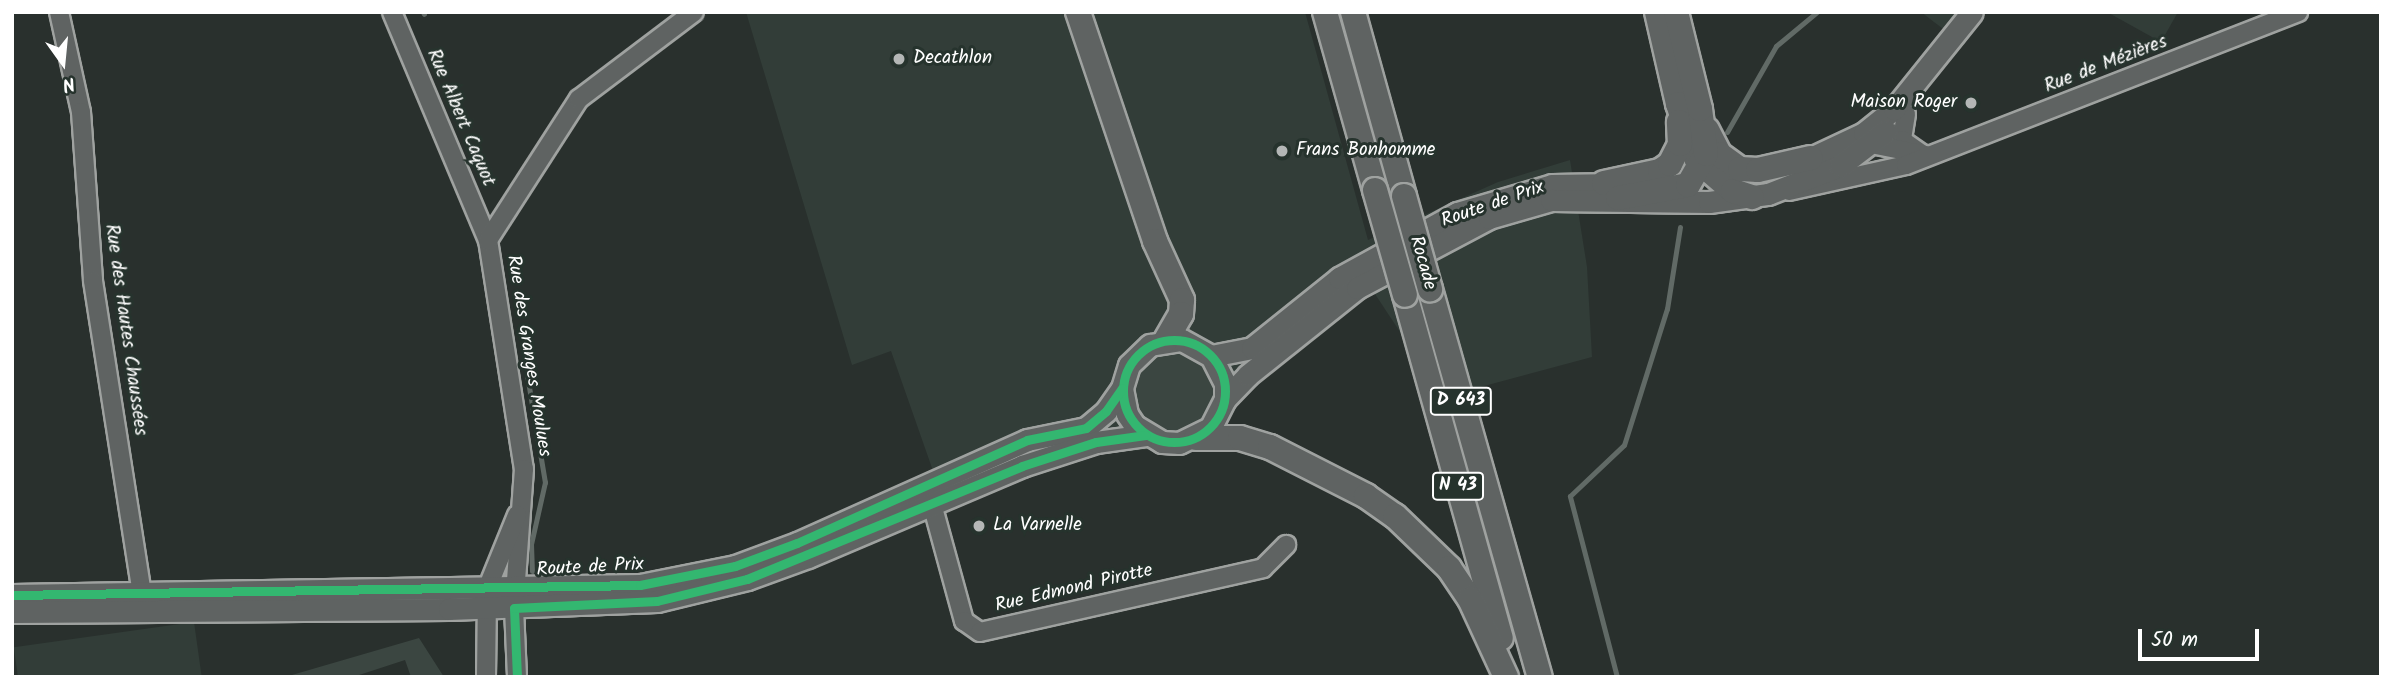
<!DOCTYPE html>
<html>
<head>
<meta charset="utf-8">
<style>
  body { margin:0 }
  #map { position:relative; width:2393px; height:689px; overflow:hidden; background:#29302d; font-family:Kalam,sans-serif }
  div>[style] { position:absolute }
  .built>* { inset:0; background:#323d38; transform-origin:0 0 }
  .green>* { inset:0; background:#3b4641 }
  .round { border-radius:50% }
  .stream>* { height:5px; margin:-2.5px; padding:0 2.5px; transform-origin:2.5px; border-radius:2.5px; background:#616a66 }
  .roads { filter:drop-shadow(2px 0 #9fa2a0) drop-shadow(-2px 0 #9fa2a0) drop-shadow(0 2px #9fa2a0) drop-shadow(0 -2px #9fa2a0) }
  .minor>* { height:18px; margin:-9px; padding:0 9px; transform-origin:9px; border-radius:9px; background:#5f6362 }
  .major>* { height:21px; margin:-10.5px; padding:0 10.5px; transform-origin:10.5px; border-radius:10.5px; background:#5f6362 }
  .highway>* { height:24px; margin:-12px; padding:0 12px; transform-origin:12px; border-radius:12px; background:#5f6362 }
  .bridges { filter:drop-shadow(2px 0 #9fa2a0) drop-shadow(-2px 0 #9fa2a0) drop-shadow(0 2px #9fa2a0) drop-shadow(0 -2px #9fa2a0) }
  .highway-bridge>* { height:24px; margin:-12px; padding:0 12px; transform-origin:12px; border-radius:12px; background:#5f6362 }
  .cycleway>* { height:9px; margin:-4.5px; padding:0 4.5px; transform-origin:4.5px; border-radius:4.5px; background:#33b770 }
  .cycleway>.ring { margin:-4.5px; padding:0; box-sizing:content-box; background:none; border:9px solid #33b770; border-radius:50% }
  .dots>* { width:19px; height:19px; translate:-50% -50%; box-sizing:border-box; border:4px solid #26332d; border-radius:50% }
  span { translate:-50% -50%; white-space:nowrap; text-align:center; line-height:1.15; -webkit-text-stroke:6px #26332d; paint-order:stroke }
  .shield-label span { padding:2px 5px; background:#26332d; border:2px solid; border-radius:5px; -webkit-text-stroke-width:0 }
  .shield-label { font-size:18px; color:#fff; font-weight:700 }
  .poi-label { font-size:19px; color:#fff }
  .left { translate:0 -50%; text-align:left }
  .right { translate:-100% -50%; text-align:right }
  .street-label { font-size:19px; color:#fff }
  .frame { position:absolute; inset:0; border:14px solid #fff; pointer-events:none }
  .north { position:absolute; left:28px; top:28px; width:70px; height:70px; -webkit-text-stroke:5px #26332d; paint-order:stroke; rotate:165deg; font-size:19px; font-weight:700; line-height:28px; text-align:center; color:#fff }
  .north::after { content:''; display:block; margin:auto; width:24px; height:32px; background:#fff; clip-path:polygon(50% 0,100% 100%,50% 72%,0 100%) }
  .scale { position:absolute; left:2138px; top:629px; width:121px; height:32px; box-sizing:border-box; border:4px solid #fff; border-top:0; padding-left:9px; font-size:21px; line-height:24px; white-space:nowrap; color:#fff; -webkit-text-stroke:5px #26332d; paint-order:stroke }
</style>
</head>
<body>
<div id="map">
  <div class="built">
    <i style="clip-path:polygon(746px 12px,1305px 12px,1368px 240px,1498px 182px,1570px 160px,1587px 267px,1592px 357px,1443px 397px,1373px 291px,1242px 386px,1201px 445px,1093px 454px,946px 508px,891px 351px,852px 365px)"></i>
    <i style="clip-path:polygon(1921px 12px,1985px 12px,1964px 45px)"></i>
    <i style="clip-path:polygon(2107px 12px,2178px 12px,2161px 42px)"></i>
    <i style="left:194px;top:622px;width:56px;height:182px;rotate:82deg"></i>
  </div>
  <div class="green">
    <i class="round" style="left:1132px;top:351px;width:82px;height:82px"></i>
    <i style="clip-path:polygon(419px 638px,444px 677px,411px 677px,405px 660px,353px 677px,285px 677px)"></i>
  </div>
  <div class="stream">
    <i style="left:423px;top:12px;width:2px;rotate:63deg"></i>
    <i style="left:1727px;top:132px;width:99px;rotate:-60.3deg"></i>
    <i style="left:1776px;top:46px;width:53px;rotate:-39.7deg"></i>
    <i style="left:527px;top:375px;width:109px;rotate:80.5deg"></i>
    <i style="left:545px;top:482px;width:64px;rotate:102.7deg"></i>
    <i style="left:531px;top:544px;width:27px;rotate:88deg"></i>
    <i style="left:1617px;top:677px;width:187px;rotate:-104.6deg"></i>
    <i style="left:1570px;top:496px;width:74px;rotate:-43.4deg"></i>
    <i style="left:1624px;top:445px;width:143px;rotate:-72.5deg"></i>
    <i style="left:1667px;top:309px;width:83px;rotate:-81deg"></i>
  </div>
  <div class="roads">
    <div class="minor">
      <i style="left:59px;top:12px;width:102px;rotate:77.6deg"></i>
      <i style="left:81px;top:112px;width:169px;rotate:85.9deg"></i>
      <i style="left:93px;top:281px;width:329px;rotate:81.1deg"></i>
      <i style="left:392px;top:12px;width:247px;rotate:67.2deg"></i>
      <i style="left:488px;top:240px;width:232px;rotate:81.1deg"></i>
      <i style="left:524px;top:469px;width:139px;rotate:94.1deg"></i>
      <i style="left:514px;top:608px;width:69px;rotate:87.5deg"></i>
      <i style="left:1906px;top:114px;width:26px;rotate:99deg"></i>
      <i style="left:1902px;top:140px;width:24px;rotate:35deg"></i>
      <i style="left:1871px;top:144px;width:56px;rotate:11.3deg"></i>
      <i style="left:1789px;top:191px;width:120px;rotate:-12.5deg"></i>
      <i style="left:1906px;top:165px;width:421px;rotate:-21.3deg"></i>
      <i style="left:488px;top:240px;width:168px;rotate:-57.2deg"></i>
      <i style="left:579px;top:99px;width:144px;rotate:-37.1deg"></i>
      <i style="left:929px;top:493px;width:133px;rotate:74.7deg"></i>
      <i style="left:964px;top:621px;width:19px;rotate:35deg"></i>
      <i style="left:980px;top:632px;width:290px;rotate:-12.7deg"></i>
      <i style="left:1263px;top:568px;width:33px;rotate:-45deg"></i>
      <i style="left:486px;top:677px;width:88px;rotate:-89.3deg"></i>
      <i style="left:487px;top:589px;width:80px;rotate:-67.9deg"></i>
    </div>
    <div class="major">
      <i style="left:1798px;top:164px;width:73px;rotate:-25.2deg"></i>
      <i style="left:1864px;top:133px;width:38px;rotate:-39deg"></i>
      <i style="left:1894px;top:109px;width:124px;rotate:-51.2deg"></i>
      <i style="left:1211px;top:356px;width:30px;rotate:63deg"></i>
      <i style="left:1225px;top:383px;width:16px;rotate:90deg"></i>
      <i style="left:1225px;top:399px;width:33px;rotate:117deg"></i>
      <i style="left:1210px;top:428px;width:34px;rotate:154deg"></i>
      <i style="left:1179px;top:443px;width:17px;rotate:-177deg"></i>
      <i style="left:1162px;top:442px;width:31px;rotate:-149deg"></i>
      <i style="left:1135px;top:426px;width:14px;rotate:-124deg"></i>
      <i style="left:1127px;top:414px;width:26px;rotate:-101deg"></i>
      <i style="left:1122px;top:388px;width:24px;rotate:-73deg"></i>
      <i style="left:1129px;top:365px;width:29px;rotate:-44deg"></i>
      <i style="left:1150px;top:345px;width:32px;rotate:-9deg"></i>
      <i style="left:1182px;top:340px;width:33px;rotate:29deg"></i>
      <i style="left:1211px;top:356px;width:42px;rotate:-11deg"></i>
      <i style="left:1252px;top:348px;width:112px;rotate:-38.8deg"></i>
      <i style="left:1339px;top:278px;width:135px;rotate:-28.8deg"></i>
      <i style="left:1457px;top:213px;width:99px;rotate:-16.4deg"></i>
      <i style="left:1552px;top:185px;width:67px;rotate:-0.9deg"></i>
      <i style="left:1225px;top:399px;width:33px;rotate:-46deg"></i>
      <i style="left:1248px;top:375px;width:139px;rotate:-38.6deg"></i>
      <i style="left:1357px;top:288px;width:149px;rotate:-27.9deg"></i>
      <i style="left:1489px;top:218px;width:65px;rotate:-16.2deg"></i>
      <i style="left:1551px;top:200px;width:158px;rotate:0.7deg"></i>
      <i style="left:1709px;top:202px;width:60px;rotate:-7.7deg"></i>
      <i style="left:1768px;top:194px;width:77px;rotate:-21.3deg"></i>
      <i style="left:1840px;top:166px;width:58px;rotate:-37.3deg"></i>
      <i style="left:12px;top:595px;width:628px;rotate:-0.91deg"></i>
      <i style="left:640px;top:585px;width:97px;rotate:-11.3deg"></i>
      <i style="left:735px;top:566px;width:66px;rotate:-20.4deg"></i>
      <i style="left:797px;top:543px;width:252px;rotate:-24.1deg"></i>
      <i style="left:1027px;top:440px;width:60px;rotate:-11.5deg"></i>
      <i style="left:1086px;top:428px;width:26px;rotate:-40deg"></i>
      <i style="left:1106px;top:411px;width:28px;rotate:-55deg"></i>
      <i style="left:12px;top:612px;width:437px;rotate:-0.4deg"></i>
      <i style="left:449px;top:609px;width:208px;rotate:-2.2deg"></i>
      <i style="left:657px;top:601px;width:93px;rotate:-13.7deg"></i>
      <i style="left:747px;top:579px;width:65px;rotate:-19.8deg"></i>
      <i style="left:808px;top:557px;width:233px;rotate:-23deg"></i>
      <i style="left:1022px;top:466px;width:78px;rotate:-18deg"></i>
      <i style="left:1096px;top:442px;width:50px;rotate:-8deg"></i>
    </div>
    <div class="highway">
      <i style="left:1078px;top:12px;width:242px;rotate:71.4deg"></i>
      <i style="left:1155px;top:241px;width:65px;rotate:65.4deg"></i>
      <i style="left:1182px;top:300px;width:14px;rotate:94deg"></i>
      <i style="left:1181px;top:314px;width:30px;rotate:120deg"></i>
      <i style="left:1325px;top:12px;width:185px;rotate:74.3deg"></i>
      <i style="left:1353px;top:12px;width:191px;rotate:74.5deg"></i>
      <i style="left:1657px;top:12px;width:94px;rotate:77.1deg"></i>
      <i style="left:1678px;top:104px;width:59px;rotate:71.3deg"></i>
      <i style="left:1697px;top:160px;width:48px;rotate:40.7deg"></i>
      <i style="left:1733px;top:191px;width:20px;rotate:18deg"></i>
      <i style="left:1707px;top:130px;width:27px;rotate:63deg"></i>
      <i style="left:1719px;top:154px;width:26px;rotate:36deg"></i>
      <i style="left:1740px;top:169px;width:18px;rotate:3deg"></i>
      <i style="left:1758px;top:170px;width:54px;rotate:-12.8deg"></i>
      <i style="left:1604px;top:183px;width:57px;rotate:-12.1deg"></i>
      <i style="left:1660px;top:171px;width:12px;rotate:-35deg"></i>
      <i style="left:1670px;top:164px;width:22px;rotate:-63deg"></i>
      <i style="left:1680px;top:144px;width:22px;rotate:-93deg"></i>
      <i style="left:1618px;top:198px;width:71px;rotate:-10.5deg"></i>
      <i style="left:1688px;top:185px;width:36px;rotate:-60deg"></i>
      <i style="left:1706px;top:154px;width:45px;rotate:-97.6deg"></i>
      <i style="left:1700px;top:109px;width:100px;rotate:-103.9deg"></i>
      <i style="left:1430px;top:289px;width:403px;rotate:74.2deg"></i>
      <i style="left:1405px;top:295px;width:356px;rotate:74.4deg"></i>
      <i style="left:1196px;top:438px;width:44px"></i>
      <i style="left:1240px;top:438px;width:31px;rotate:17deg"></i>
      <i style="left:1270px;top:447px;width:108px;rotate:27deg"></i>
      <i style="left:1366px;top:496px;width:35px;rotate:35deg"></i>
      <i style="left:1395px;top:516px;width:75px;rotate:43.9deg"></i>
      <i style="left:1449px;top:568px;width:37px;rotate:56deg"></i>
      <i style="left:1470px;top:599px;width:86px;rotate:65.2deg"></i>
    </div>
  </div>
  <div class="bridges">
    <div class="highway-bridge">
      <i style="left:1375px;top:190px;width:109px;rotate:74.1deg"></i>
      <i style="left:1404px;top:196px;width:97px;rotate:74.4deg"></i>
    </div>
  </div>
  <div class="cycleway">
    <i class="ring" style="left:1123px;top:340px;width:93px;height:93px"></i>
    <i style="left:12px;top:595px;width:628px;rotate:-0.91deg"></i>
    <i style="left:640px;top:585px;width:97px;rotate:-11.3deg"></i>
    <i style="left:735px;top:566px;width:66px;rotate:-20.4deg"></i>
    <i style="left:797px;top:543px;width:252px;rotate:-24.1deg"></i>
    <i style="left:1027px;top:440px;width:60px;rotate:-11.5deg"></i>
    <i style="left:1086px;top:428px;width:26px;rotate:-40deg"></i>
    <i style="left:1106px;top:411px;width:28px;rotate:-55deg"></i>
    <i style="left:517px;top:677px;width:69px;rotate:-92.5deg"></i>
    <i style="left:514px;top:608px;width:143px;rotate:-2.8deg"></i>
    <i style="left:657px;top:601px;width:93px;rotate:-13.7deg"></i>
    <i style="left:747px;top:579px;width:297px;rotate:-22.3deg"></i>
    <i style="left:1022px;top:466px;width:78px;rotate:-18deg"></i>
    <i style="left:1096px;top:442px;width:50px;rotate:-8deg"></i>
  </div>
  <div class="dots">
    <i style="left:899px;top:59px;background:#b4b7b6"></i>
    <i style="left:1971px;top:103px;background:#b4b7b6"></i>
    <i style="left:1282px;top:151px;background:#b4b7b6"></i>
    <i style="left:979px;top:526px;background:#b4b7b6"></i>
  </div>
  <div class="shield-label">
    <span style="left:1461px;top:401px">D 643</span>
    <span style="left:1458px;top:486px">N 43</span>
  </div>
  <div class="poi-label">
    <span class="left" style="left:913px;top:59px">Decathlon</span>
    <span class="right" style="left:1957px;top:103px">Maison Roger</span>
    <span class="left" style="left:1296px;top:151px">Frans Bonhomme</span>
    <span class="left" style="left:993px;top:526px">La Varnelle</span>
  </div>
  <div class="street-label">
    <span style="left:2106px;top:65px;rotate:-21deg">Rue de Mézières</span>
    <span style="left:460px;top:118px;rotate:67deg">Rue Albert Caquot</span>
    <span style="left:1493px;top:205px;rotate:-19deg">Route de Prix</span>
    <span style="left:1422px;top:263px;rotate:74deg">Rocade</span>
    <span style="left:125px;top:330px;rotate:82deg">Rue des Hautes Chaussées</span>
    <span style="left:528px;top:356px;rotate:81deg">Rue des Granges Moulues</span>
    <span style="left:590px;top:568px;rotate:-3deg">Route de Prix</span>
    <span style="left:1074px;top:589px;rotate:-13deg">Rue Edmond Pirotte</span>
  </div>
  <div class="frame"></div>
  <div class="north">N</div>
  <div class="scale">50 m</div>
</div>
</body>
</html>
